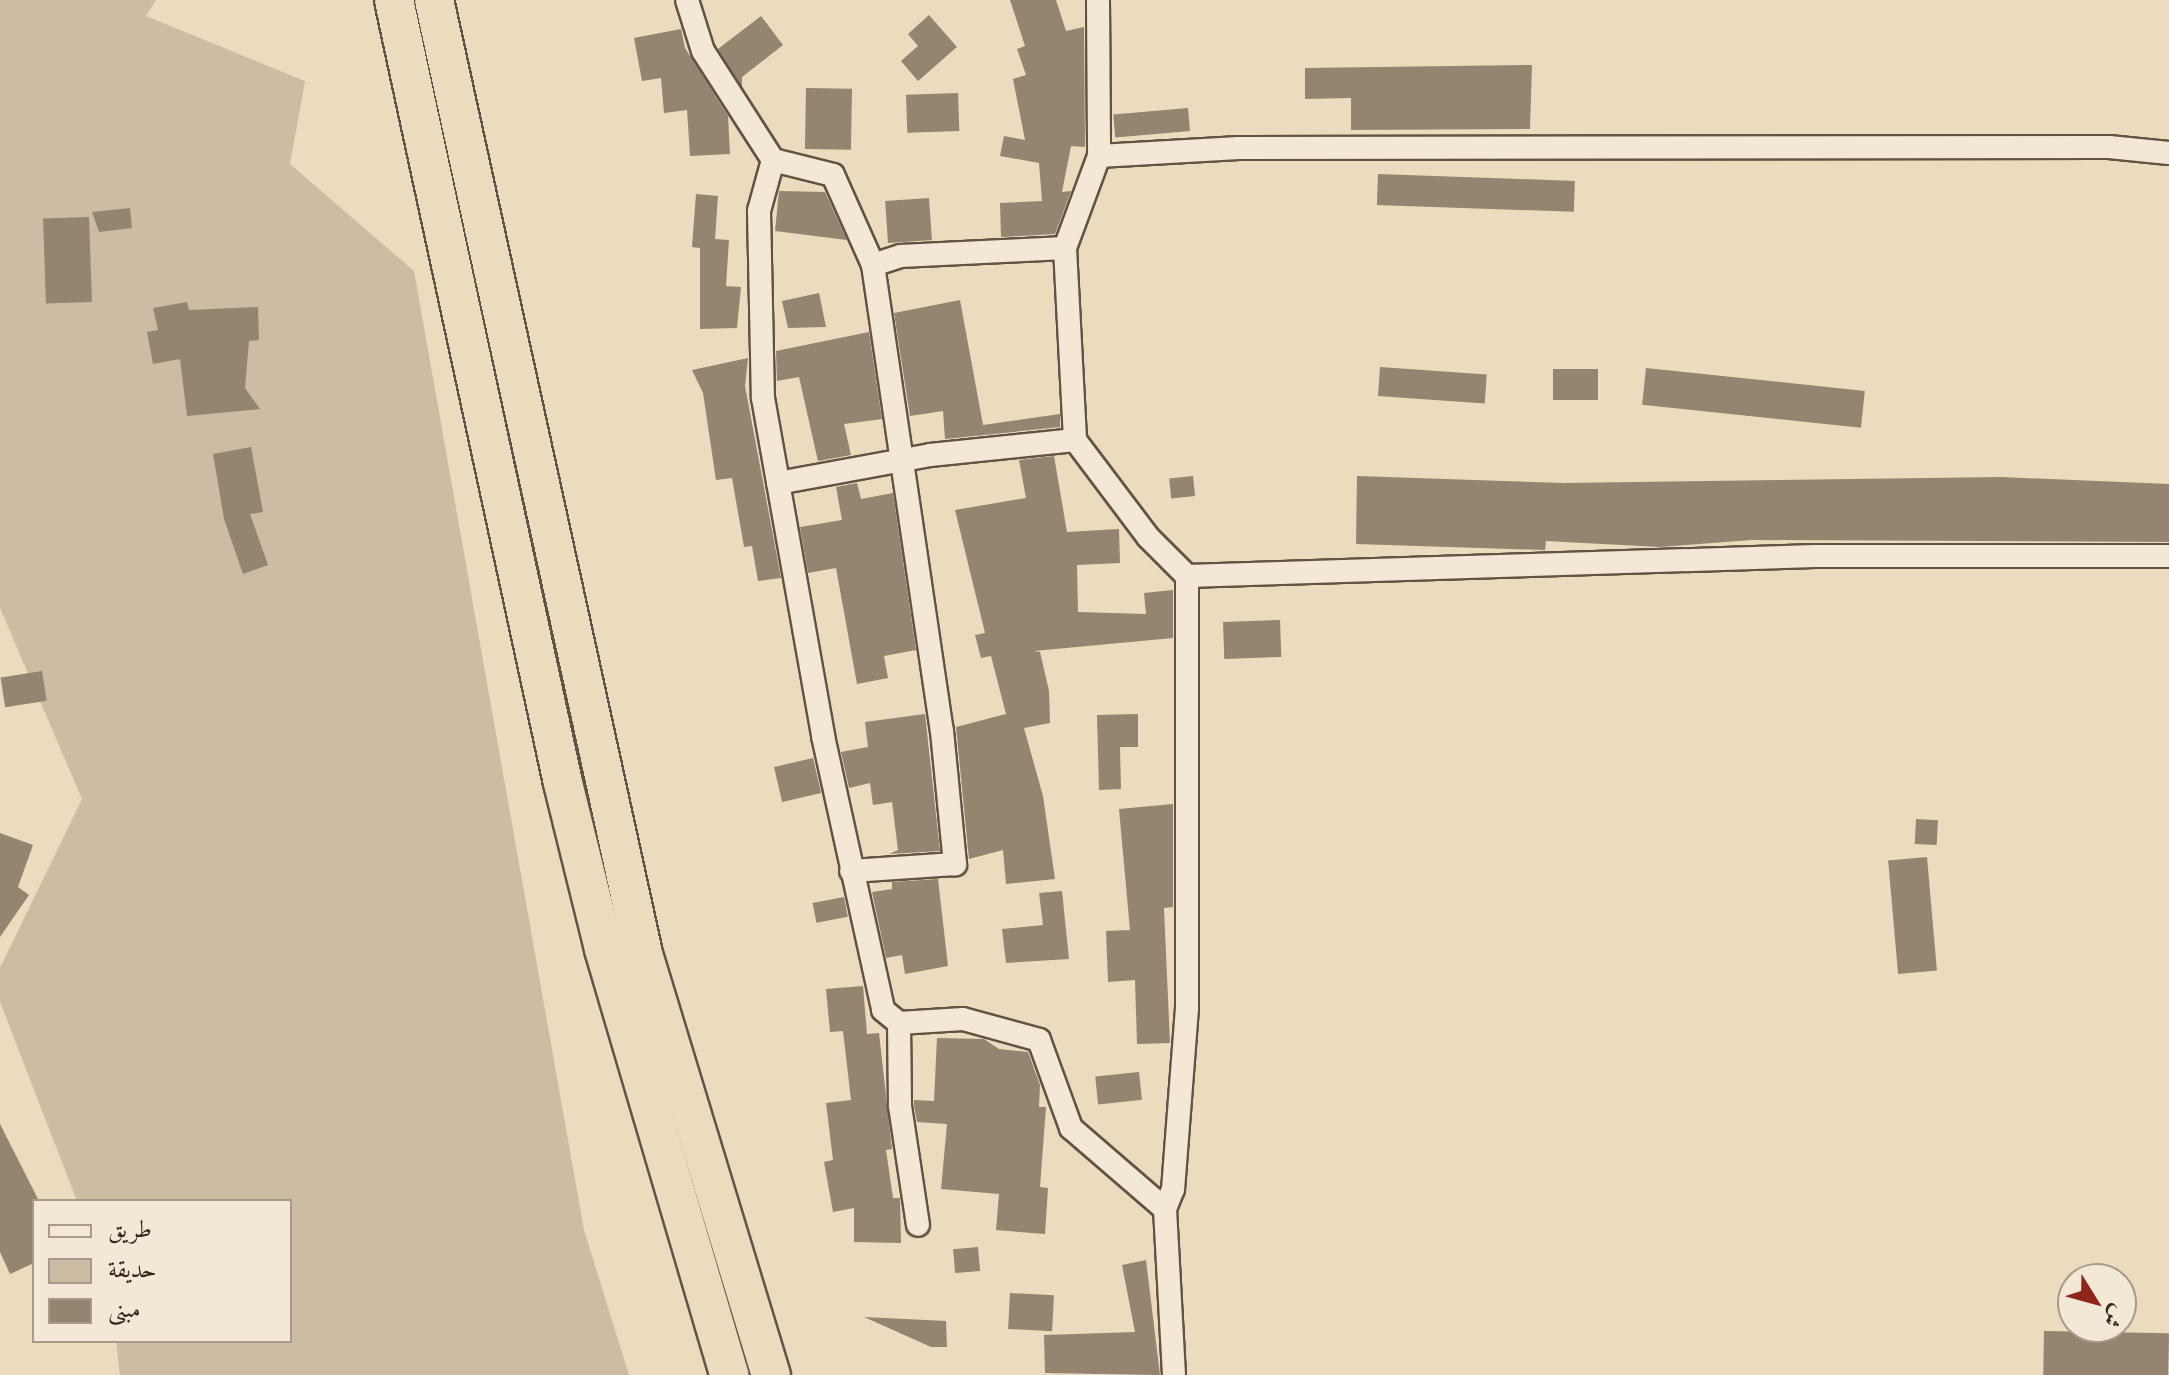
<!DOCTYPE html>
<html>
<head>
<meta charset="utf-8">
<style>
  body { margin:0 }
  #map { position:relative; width:2169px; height:1375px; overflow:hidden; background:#ecdbbf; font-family:Alegreya,Amiri,serif }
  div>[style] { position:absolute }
  .green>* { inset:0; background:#cdbca3 }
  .building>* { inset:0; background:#948470; transform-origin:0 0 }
  .roads { filter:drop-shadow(2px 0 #625343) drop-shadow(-2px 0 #625343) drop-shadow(0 2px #625343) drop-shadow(0 -2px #625343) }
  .minor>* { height:22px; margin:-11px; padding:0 11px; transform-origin:11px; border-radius:11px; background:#f3e8d5 }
  .motorway>* { height:38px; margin:-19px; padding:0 19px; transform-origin:19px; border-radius:19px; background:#ecdbbf }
  span { translate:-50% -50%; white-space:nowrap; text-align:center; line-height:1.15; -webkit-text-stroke:6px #f3e8d5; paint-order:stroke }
  .legend { position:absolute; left:32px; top:1199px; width:260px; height:144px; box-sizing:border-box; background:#f3e8d5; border:2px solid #a79a8a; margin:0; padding:10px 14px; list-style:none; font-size:24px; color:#34261a }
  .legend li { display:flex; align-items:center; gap:16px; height:40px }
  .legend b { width:40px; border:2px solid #a79a8a }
  .north { position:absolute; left:2057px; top:1263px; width:80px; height:80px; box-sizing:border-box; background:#f3e8d5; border:2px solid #a79a8a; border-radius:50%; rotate:127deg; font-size:22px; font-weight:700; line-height:32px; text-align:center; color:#34261a }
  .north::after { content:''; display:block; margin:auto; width:28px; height:36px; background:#8f2418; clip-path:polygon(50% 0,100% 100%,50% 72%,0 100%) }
</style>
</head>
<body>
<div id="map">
  <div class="green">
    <i style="clip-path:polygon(0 0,156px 0,146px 16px,305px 81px,290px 164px,414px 271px,584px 1230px,629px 1375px,120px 1375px,116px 1341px,290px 1341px,290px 1201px,77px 1201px,0 1002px,0 968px,82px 799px,0 608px)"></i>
  </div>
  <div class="building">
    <i style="clip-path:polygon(1010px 0,1056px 0,1066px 31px,1084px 27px,1085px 147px,1071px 146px,1062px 192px,1071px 191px,1055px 234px,1001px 237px,1000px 203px,1042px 201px,1039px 163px,1000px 156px,1004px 136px,1025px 140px,1013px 79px,1026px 75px,1017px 49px,1025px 46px)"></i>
    <i style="clip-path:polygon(929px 15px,957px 47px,918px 81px,901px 61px,918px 46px,908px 34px)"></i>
    <i style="clip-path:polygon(761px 16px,783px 45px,742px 77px,742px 87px,718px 49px)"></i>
    <i style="clip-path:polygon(681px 29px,685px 48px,728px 116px,730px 154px,690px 156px,687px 110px,664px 113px,661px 78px,642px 81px,634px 38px)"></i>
    <i style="clip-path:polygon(1532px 65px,1530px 129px,1351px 130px,1351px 98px,1305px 99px,1305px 68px)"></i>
    <i style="left:806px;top:88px;width:46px;height:61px;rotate:1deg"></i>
    <i style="left:958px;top:93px;width:38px;height:52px;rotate:88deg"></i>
    <i style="left:1188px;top:108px;width:23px;height:75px;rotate:85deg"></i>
    <i style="left:1378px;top:174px;width:197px;height:31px;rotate:2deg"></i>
    <i style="clip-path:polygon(779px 191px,825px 192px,847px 240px,775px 231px)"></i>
    <i style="clip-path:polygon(696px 194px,718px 196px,715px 239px,729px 240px,726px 286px,741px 287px,737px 328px,700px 329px,700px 248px,692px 247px)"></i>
    <i style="left:929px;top:198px;width:42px;height:44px;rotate:86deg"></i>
    <i style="clip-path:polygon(130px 208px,132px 228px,99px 232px,92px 212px)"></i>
    <i style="left:89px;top:217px;width:85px;height:46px;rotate:88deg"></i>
    <i style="clip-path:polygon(819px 293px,826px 327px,788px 328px,782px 301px)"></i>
    <i style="clip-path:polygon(960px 300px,983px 425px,1060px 414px,1060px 427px,945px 439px,943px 411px,910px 416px,894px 313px)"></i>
    <i style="clip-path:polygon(187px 302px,189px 310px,258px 307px,259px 340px,249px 341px,245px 388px,260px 409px,187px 416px,180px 359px,153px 364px,147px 332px,158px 330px,153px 308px)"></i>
    <i style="clip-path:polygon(869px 332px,882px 419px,844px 424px,851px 455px,818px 461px,799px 377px,777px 381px,776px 351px)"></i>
    <i style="clip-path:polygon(748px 358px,745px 386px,781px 578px,758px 581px,752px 546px,744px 547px,732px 478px,716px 480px,703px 393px,692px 370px)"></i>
    <i style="left:1380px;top:367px;width:107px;height:29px;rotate:4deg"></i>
    <i style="left:1646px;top:368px;width:220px;height:37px;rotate:6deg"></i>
    <i style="left:1598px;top:369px;width:31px;height:45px;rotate:90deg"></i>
    <i style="clip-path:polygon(251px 447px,263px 512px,250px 514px,268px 565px,243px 574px,224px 519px,213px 454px)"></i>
    <i style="clip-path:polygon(1054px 456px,1067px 532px,1119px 529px,1120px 563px,1077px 565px,1078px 612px,1146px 614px,1144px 593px,1173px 590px,1173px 638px,1034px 651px,1040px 652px,1049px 691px,1050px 723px,1024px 728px,1043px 796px,1055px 879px,1006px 884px,1003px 850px,969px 859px,956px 727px,1006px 714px,991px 656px,981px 658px,975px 635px,985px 633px,955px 510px,1026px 498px,1019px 460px)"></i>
    <i style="left:1193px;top:476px;width:20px;height:24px;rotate:84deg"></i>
    <i style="clip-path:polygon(1357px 476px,1564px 483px,2001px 477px,2169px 484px,2169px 542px,1752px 540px,1660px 547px,1546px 541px,1545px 550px,1356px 544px)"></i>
    <i style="clip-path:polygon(857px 483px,861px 499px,893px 493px,916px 650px,884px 656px,888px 678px,857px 684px,836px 568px,808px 573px,800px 527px,842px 520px,836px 487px)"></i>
    <i style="left:1280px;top:620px;width:37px;height:57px;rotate:88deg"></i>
    <i style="left:42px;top:671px;width:30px;height:42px;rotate:81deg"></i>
    <i style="clip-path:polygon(925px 714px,940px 851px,889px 854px,898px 850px,892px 802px,873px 805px,870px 783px,849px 788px,841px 752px,868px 747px,865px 722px)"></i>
    <i style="clip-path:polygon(1138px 714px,1138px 747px,1120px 747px,1121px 789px,1099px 790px,1097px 715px)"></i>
    <i style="left:813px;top:758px;width:36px;height:40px;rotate:77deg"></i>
    <i style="clip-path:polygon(1173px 804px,1173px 907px,1164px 908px,1170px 1043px,1137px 1044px,1135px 980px,1108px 982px,1106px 931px,1130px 930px,1119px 809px)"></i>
    <i style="left:1916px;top:819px;width:22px;height:25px;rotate:3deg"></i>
    <i style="clip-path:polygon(0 833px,33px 845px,18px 887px,29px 895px,0 937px)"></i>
    <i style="left:1927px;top:857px;width:114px;height:39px;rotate:85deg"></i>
    <i style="clip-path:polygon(938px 879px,948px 966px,905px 974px,902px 955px,886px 958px,872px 892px,892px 889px,892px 882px)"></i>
    <i style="clip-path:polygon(1062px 891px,1069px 959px,1006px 963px,1002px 929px,1043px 925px,1039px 893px)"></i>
    <i style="left:844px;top:897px;width:20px;height:32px;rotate:79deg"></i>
    <i style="clip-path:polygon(863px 986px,867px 1034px,879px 1033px,892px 1149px,886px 1150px,893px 1198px,900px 1198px,901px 1243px,854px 1242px,854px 1208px,833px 1212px,824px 1162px,833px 1160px,826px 1103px,851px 1100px,843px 1031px,830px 1032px,826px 989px)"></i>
    <i style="clip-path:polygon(937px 1038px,984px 1039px,999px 1049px,1028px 1052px,1040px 1085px,1039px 1107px,1046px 1107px,1040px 1187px,1048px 1188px,1045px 1234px,996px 1230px,999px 1194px,941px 1189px,947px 1124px,917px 1122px,914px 1105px,914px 1100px,934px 1101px)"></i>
    <i style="left:1139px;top:1072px;width:28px;height:44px;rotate:84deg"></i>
    <i style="clip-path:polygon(0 1124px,38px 1199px,34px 1263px,10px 1274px,0 1252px)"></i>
    <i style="left:978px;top:1247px;width:24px;height:25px;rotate:85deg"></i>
    <i style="clip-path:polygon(1146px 1260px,1160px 1375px,1045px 1373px,1044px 1335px,1135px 1332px,1122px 1265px)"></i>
    <i style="left:1010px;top:1293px;width:44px;height:36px;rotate:3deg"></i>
    <i style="clip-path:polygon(864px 1317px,946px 1321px,947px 1347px,931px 1347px)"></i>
    <i style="left:2044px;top:1331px;width:125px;height:44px;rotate:1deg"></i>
  </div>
  <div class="roads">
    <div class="minor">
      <i style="left:687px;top:0;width:53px;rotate:72.6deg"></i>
      <i style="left:703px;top:51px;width:130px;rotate:57.3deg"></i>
      <i style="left:773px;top:160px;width:62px;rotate:14deg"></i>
      <i style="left:833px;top:175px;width:98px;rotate:66deg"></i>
      <i style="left:873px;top:265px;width:471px;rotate:81.6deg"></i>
      <i style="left:942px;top:731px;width:134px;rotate:84.4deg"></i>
      <i style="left:955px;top:864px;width:104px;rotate:176.1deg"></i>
      <i style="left:1098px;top:0;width:156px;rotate:89.6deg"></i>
      <i style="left:1099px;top:156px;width:98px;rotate:110.3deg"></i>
      <i style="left:1065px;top:248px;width:192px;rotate:87deg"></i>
      <i style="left:1075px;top:440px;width:121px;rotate:53deg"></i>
      <i style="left:1148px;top:537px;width:55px;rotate:45deg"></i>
      <i style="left:1187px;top:576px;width:432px;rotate:90deg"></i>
      <i style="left:1187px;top:1008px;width:182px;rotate:94.4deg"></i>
      <i style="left:1173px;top:1189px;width:22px;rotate:112deg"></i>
      <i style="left:1165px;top:1209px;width:166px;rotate:86.9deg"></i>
      <i style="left:1099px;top:156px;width:140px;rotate:-3.3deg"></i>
      <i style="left:1239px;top:148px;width:870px;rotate:-0.07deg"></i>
      <i style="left:2109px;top:147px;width:60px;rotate:5.7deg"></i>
      <i style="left:773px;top:160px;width:53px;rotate:105.4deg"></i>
      <i style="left:759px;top:211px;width:187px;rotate:88.8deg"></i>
      <i style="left:763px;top:398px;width:343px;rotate:79.9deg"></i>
      <i style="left:823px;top:736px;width:280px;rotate:77.6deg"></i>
      <i style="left:883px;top:1010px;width:21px;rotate:39deg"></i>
      <i style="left:899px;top:1023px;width:64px;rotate:-3.6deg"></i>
      <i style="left:963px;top:1019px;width:79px;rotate:15.4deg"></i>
      <i style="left:1039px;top:1040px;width:94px;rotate:70deg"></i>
      <i style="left:1071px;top:1128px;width:124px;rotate:40.8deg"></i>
      <i style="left:873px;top:265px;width:29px;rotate:-18deg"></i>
      <i style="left:901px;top:256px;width:164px;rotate:-2.8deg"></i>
      <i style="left:778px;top:483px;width:155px;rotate:-10.4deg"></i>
      <i style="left:930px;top:455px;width:146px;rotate:-5.9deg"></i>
      <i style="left:1187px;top:576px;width:628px;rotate:-1.82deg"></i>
      <i style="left:1815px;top:556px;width:354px"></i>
      <i style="left:899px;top:1023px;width:83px;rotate:89.3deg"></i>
      <i style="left:900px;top:1106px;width:120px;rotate:81.4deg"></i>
    </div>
    <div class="motorway">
      <i style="left:394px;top:0;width:801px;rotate:77.82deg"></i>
      <i style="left:563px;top:783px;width:171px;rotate:76.1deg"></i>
      <i style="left:604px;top:949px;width:444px;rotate:73.6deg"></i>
      <i style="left:434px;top:0;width:977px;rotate:77.64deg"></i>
      <i style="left:643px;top:954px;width:440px;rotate:73.1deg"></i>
    </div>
  </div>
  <ul class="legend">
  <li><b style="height:10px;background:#f3e8d5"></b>طريق</li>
  <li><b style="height:22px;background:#cdbca3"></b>حديقة</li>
  <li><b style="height:22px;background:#948470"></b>مبنى</li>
  </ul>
  <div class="north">ش</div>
</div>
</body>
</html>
